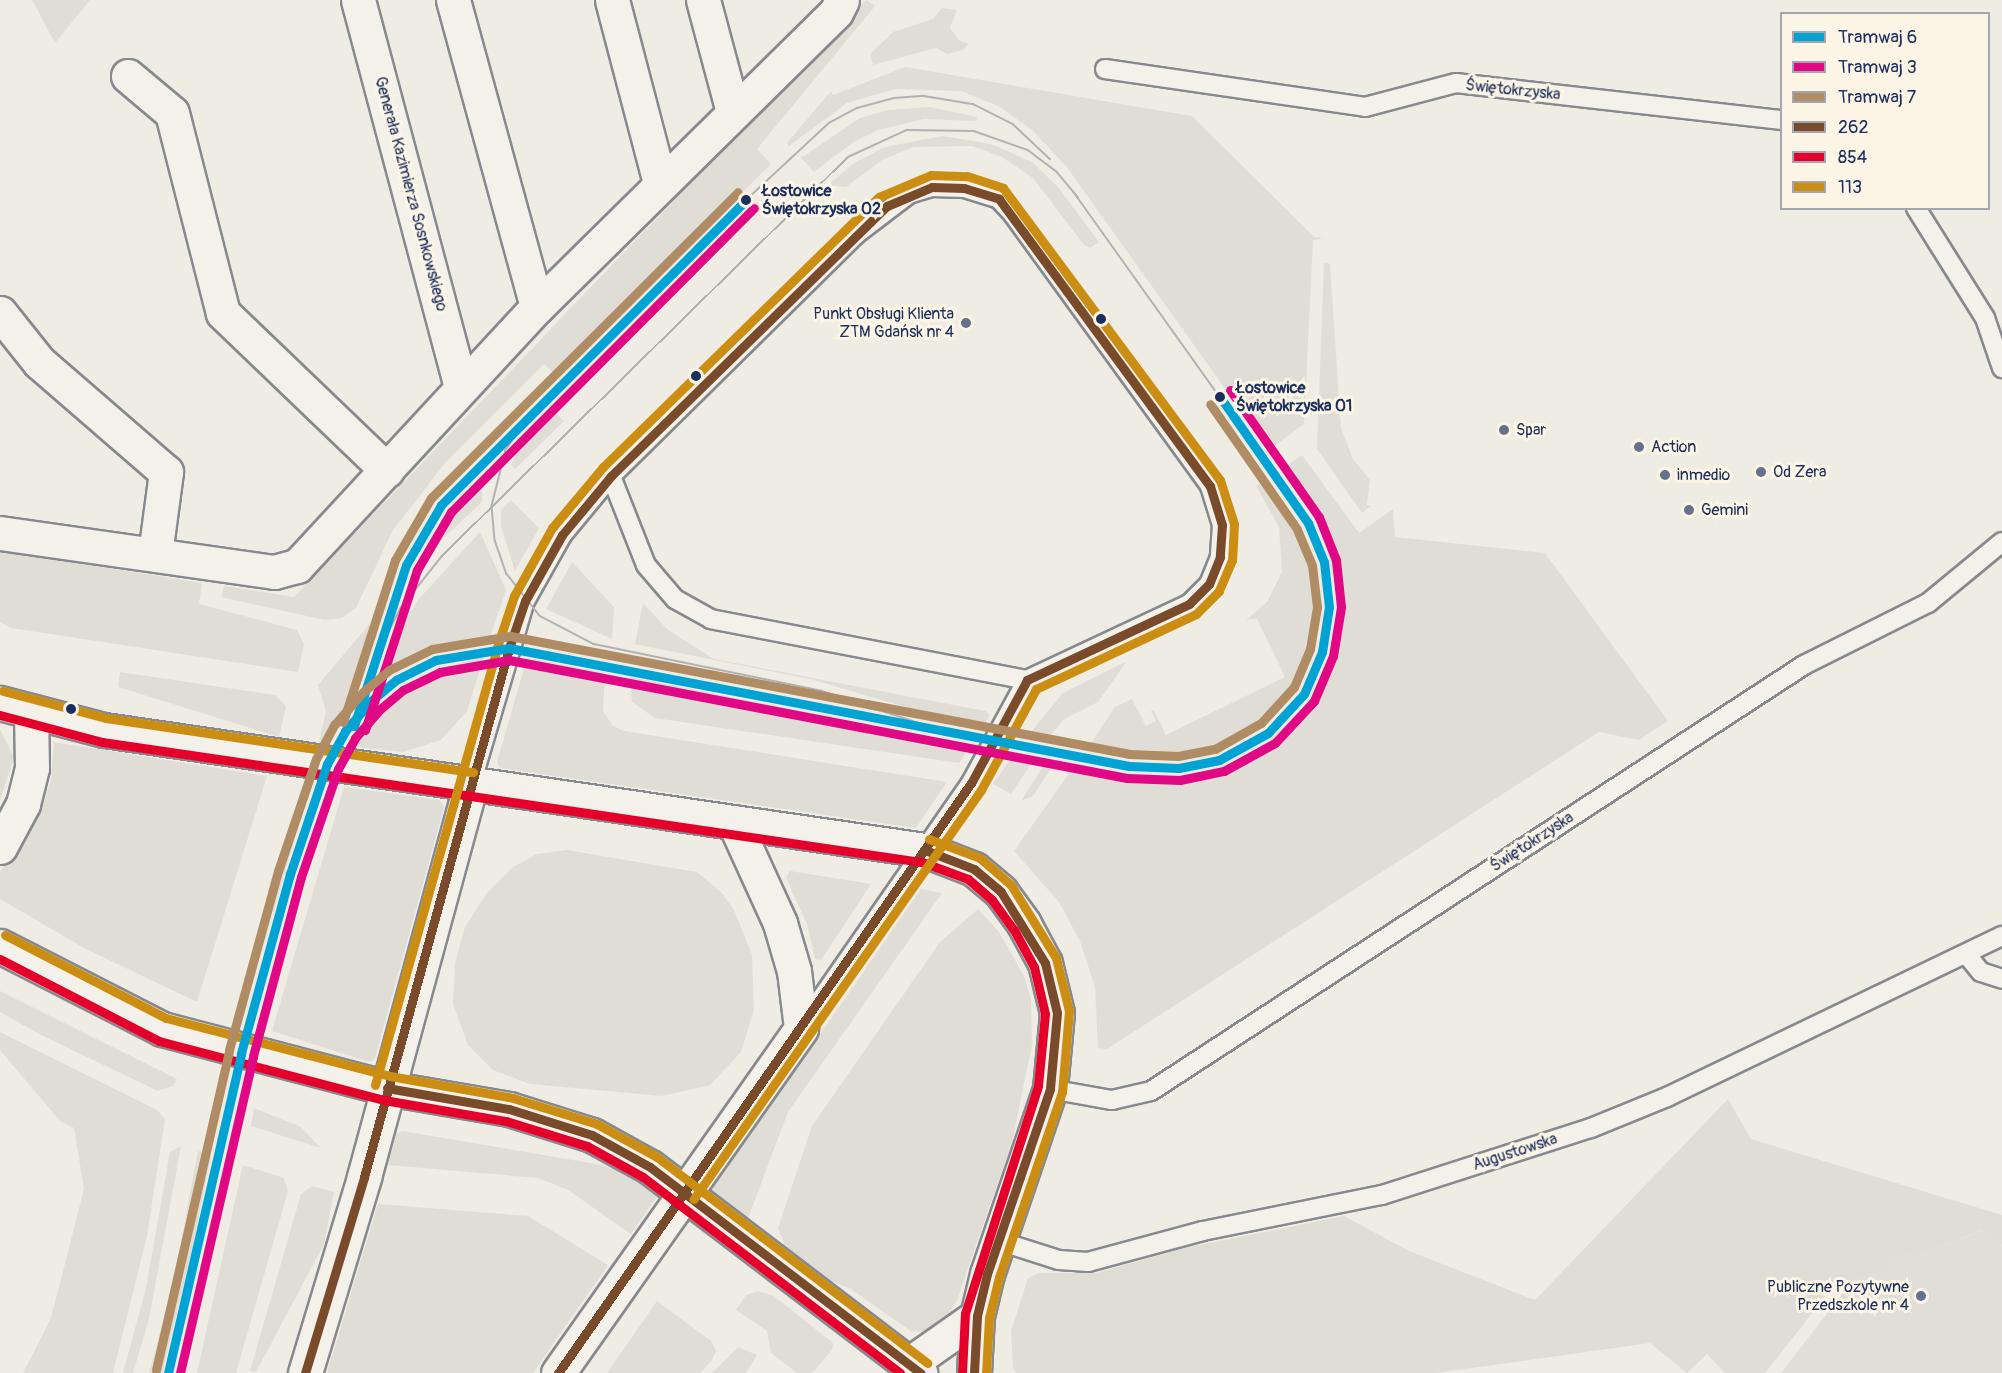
<!DOCTYPE html>
<html>
<head>
<meta charset="utf-8">
<style>
  body { margin:0 }
  #map { position:relative; width:2002px; height:1373px; overflow:hidden; background:#efece4; font-family:Pangolin,sans-serif }
  div>[style] { position:absolute }
  .built>* { inset:0; background:#e0ded7 }
  .green>* { inset:0; background:#e0ddd7 }
  .roads { filter:drop-shadow(2px 0 #86898e) drop-shadow(-2px 0 #86898e) drop-shadow(0 2px #86898e) drop-shadow(0 -2px #86898e) }
  .lane>* { height:18px; margin:-9px; padding:0 9px; transform-origin:9px; border-radius:9px; background:#f4f1eb }
  .street>* { height:33px; margin:-16.5px; padding:0 16.5px; transform-origin:16.5px; border-radius:16.5px; background:#f4f1eb }
  .secondary>* { height:33px; margin:-16.5px; padding:0 16.5px; transform-origin:16.5px; border-radius:16.5px; background:#f4f1eb }
  .tram>* { height:1.5px; margin:-0.75px; padding:0 0.75px; transform-origin:0.75px; border-radius:0.75px; background:#b1b2b4 }
  .bus-1>* { height:9px; margin:-4.5px; padding:0 4.5px; transform-origin:4.5px; border-radius:4.5px; background:#7a4b2a }
  .bus-2>* { height:9px; margin:-4.5px; padding:0 4.5px; transform-origin:4.5px; border-radius:4.5px; background:#e4002b }
  .bus-3>* { height:9px; margin:-4.5px; padding:0 4.5px; transform-origin:4.5px; border-radius:4.5px; background:#cb8e13 }
  .tram-1>* { height:9px; margin:-4.5px; padding:0 4.5px; transform-origin:4.5px; border-radius:4.5px; background:#00a3d4 }
  .tram-2>* { height:9px; margin:-4.5px; padding:0 4.5px; transform-origin:4.5px; border-radius:4.5px; background:#e10886 }
  .tram-3>* { height:9px; margin:-4.5px; padding:0 4.5px; transform-origin:4.5px; border-radius:4.5px; background:#b08c65 }
  .dots>* { width:16px; height:16px; translate:-50% -50%; box-sizing:border-box; border:3px solid #fcf5e5; border-radius:50% }
  span { translate:-50% -50%; white-space:nowrap; text-align:center; line-height:1.15; -webkit-text-stroke:6px #fcf5e5; paint-order:stroke }
  .street-label { font-size:16px; color:#1b2f5e }
  .stop-label { font-size:16px; color:#1b2f5e; font-weight:700 }
  .left { translate:0 -50%; text-align:left }
  .poi-label { font-size:16px; color:#1b2f5e }
  .right { translate:-100% -50%; text-align:right }
  .legend { position:absolute; left:1780px; top:12px; width:210px; height:198px; box-sizing:border-box; background:#fcf5e5; border:2px solid #a2a6af; margin:0; padding:8px 10px; list-style:none; font-size:18px; color:#1b2f5e }
  .legend li { display:flex; align-items:center; gap:12px; height:30px }
  .legend b { width:30px; border:2px solid #a2a6af }
</style>
</head>
<body>
<div id="map">
  <div class="built">
    <i style="clip-path:polygon(1983px 1230px,2002px 1246px,2002px 1373px,1781px 1373px,1852px 1281px,1884px 1270px,1889px 1260px,1904px 1254px,1916px 1257px)"></i>
  </div>
  <div class="green">
    <i style="clip-path:polygon(32px 0,90px 0,55px 43px)"></i>
    <i style="clip-path:polygon(866px 0,875px 6px,757px 149px,771px 164px,557px 376px,544px 364px,446px 462px,393px 530px,356px 608px,342px 618px,325px 620px,221px 597px,224px 586px,294px 597px)"></i>
    <i style="clip-path:polygon(942px 8px,957px 10px,950px 28px,960px 41px,969px 44px,963px 50px,947px 54px,936px 48px,873px 65px,870px 54px,893px 32px,933px 19px)"></i>
    <i style="clip-path:polygon(905px 67px,1192px 116px,1314px 237px,1324px 238px,1313px 240px,1304px 424px,1269px 450px,1066px 166px,1032px 130px,1000px 107px,961px 91px,895px 89px,847px 103px,789px 146px,787px 143px,831px 91px,833px 95px)"></i>
    <i style="clip-path:polygon(929px 107px,977px 117px,976px 121px,924px 119px,878px 130px,852px 143px,814px 172px,801px 158px,860px 118px,888px 110px)"></i>
    <i style="clip-path:polygon(942px 136px,991px 144px,1032px 162px,1058px 187px,1099px 242px,1090px 248px,1084px 245px,1033px 178px,1002px 157px,972px 146px,913px 147px,882px 160px,846px 187px,828px 185px,854px 163px,885px 147px)"></i>
    <i style="clip-path:polygon(1324px 263px,1330px 264px,1341px 428px,1353px 459px,1370px 480px,1367px 505px,1371px 506px,1362px 513px,1317px 449px)"></i>
    <i style="clip-path:polygon(550px 407px,564px 421px,515px 469px,511px 465px,520px 445px)"></i>
    <i style="clip-path:polygon(1302px 455px,1359px 533px,1393px 509px,1395px 537px,1545px 553px,1668px 721px,1639px 740px,1599px 732px,1107px 1049px,1098px 1048px,1095px 987px,1080px 941px,1059px 902px,1014px 851px,1075px 765px,1145px 778px,1203px 774px,1258px 751px,1306px 706px,1330px 659px,1339px 599px,1323px 533px,1282px 469px)"></i>
    <i style="clip-path:polygon(482px 476px,482px 502px,420px 560px,442px 520px)"></i>
    <i style="clip-path:polygon(1266px 480px,1306px 542px,1318px 586px,1313px 645px,1293px 690px,1253px 731px,1209px 752px,1152px 758px,1087px 749px,1115px 707px,1132px 699px,1146px 726px,1156px 721px,1151px 711px,1154px 710px,1166px 735px,1285px 677px,1257px 619px,1246px 620px,1267px 602px,1282px 572px,1279px 527px,1256px 486px)"></i>
    <i style="clip-path:polygon(511px 500px,539px 528px,515px 571px,501px 527px,501px 510px)"></i>
    <i style="clip-path:polygon(480px 532px,506px 590px,489px 640px,440px 649px,384px 679px,396px 637px,418px 600px)"></i>
    <i style="clip-path:polygon(0 551px,202px 583px,199px 604px,297px 630px,304px 644px,298px 672px,11px 628px,0 622px)"></i>
    <i style="clip-path:polygon(572px 562px,614px 607px,612px 639px,546px 609px)"></i>
    <i style="clip-path:polygon(643px 603px,668px 630px,714px 659px,985px 711px,990px 715px,982px 728px,973px 727px,814px 680px,635px 644px)"></i>
    <i style="clip-path:polygon(372px 621px,376px 621px,351px 707px,327px 743px,319px 742px,326px 711px,318px 685px)"></i>
    <i style="clip-path:polygon(484px 657px,467px 711px,441px 740px,403px 752px,356px 747px,367px 716px,399px 689px,446px 667px)"></i>
    <i style="clip-path:polygon(527px 658px,605px 673px,603px 711px,613px 726px,624px 731px,947px 782px,916px 828px,500px 768px,497px 762px)"></i>
    <i style="clip-path:polygon(1127px 661px,1098px 702px,1064px 719px,1046px 741px,1027px 737px,1063px 693px)"></i>
    <i style="clip-path:polygon(120px 672px,275px 695px,286px 706px,279px 737px,118px 687px)"></i>
    <i style="clip-path:polygon(630px 677px,971px 745px,959px 763px,655px 718px,632px 702px)"></i>
    <i style="clip-path:polygon(0 729px,14px 758px,0 801px)"></i>
    <i style="clip-path:polygon(54px 742px,267px 776px,197px 1002px,86px 949px,0 899px,0 872px,41px 811px,51px 780px)"></i>
    <i style="clip-path:polygon(1015px 753px,1036px 757px,1011px 794px,993px 784px)"></i>
    <i style="clip-path:polygon(1048px 759px,1056px 761px,1033px 796px,1021px 801px)"></i>
    <i style="clip-path:polygon(307px 782px,311px 783px,242px 1018px,235px 1016px)"></i>
    <i style="clip-path:polygon(344px 787px,439px 800px,444px 807px,375px 1058px,370px 1062px,272px 1031px)"></i>
    <i style="clip-path:polygon(567px 850px,697px 872px,722px 893px,734px 910px,752px 955px,754px 1010px,741px 1052px,710px 1085px,662px 1096px,530px 1084px,493px 1070px,468px 1045px,453px 1004px,455px 963px,465px 927px,487px 893px,513px 867px,537px 854px)"></i>
    <i style="clip-path:polygon(790px 871px,871px 884px,821px 960px,815px 959px,807px 924px,786px 878px)"></i>
    <i style="clip-path:polygon(921px 889px,942px 893px,788px 1112px,746px 1224px,711px 1191px)"></i>
    <i style="clip-path:polygon(978px 909px,999px 932px,1024px 976px,1031px 999px,1032px 1045px,1012px 1142px,957px 1300px,945px 1320px,928px 1331px,912px 1332px,851px 1289px,814px 1274px,779px 1251px,784px 1243px,778px 1228px,812px 1126px,940px 942px)"></i>
    <i style="clip-path:polygon(0 991px,177px 1079px,173px 1086px,158px 1091px,43px 1036px,0 1012px)"></i>
    <i style="clip-path:polygon(0 1032px,157px 1110px,165px 1119px,147px 1236px,113px 1373px,23px 1373px,51px 1318px,84px 1189px,74px 1128px,60px 1121px,0 1050px)"></i>
    <i style="clip-path:polygon(1728px 1099px,1751px 1139px,2002px 1215px,2002px 1246px,1982px 1230px,1916px 1257px,1904px 1254px,1889px 1260px,1885px 1270px,1852px 1281px,1840px 1278px,1765px 1373px,1725px 1373px,1707px 1354px,1687px 1373px,1650px 1343px,1436px 1373px,1016px 1373px,1013px 1367px,1011px 1331px,1028px 1278px,1039px 1273px,1096px 1273px,1185px 1248px,1344px 1216px,1409px 1251px,1535px 1300px)"></i>
    <i style="clip-path:polygon(254px 1108px,301px 1127px,321px 1148px,251px 1126px)"></i>
    <i style="clip-path:polygon(402px 1131px,602px 1165px,636px 1177px,660px 1192px,631px 1234px,568px 1190px,538px 1178px,388px 1165px,396px 1134px)"></i>
    <i style="clip-path:polygon(181px 1146px,149px 1319px,133px 1373px,123px 1373px,146px 1288px,170px 1152px)"></i>
    <i style="clip-path:polygon(198px 1151px,211px 1155px,192px 1251px,162px 1373px,149px 1373px,173px 1285px)"></i>
    <i style="clip-path:polygon(243px 1165px,284px 1178px,288px 1191px,236px 1373px,197px 1373px)"></i>
    <i style="clip-path:polygon(312px 1186px,334px 1192px,324px 1244px,256px 1372px,250px 1371px,301px 1194px)"></i>
    <i style="clip-path:polygon(378px 1204px,528px 1216px,608px 1265px,533px 1373px,327px 1373px)"></i>
    <i style="clip-path:polygon(758px 1291px,774px 1296px,833px 1343px,832px 1350px,812px 1373px,797px 1373px,771px 1353px,767px 1331px,736px 1310px,746px 1295px)"></i>
    <i style="clip-path:polygon(657px 1301px,711px 1341px,716px 1351px,712px 1360px,700px 1373px,607px 1373px)"></i>
    <i style="clip-path:polygon(738px 1347px,757px 1355px,746px 1373px,712px 1373px)"></i>
  </div>
  <div class="roads">
    <div class="lane">
      <i style="left:1105px;top:69px;width:263px;rotate:8.3deg"></i>
      <i style="left:1365px;top:107px;width:94px;rotate:-14.8deg"></i>
      <i style="left:1456px;top:83px;width:328px;rotate:6.5deg"></i>
      <i style="left:1916px;top:208px;width:130px;rotate:57.9deg"></i>
      <i style="left:1985px;top:318px;width:53px;rotate:71.2deg"></i>
      <i style="left:471px;top:784px;width:191px;rotate:-73.6deg"></i>
      <i style="left:525px;top:601px;width:76px;rotate:-60.7deg"></i>
      <i style="left:562px;top:535px;width:77px;rotate:-50.3deg"></i>
      <i style="left:611px;top:476px;width:343px;rotate:-44.6deg"></i>
      <i style="left:855px;top:235px;width:68px;rotate:-37.2deg"></i>
      <i style="left:909px;top:194px;width:24px;rotate:-17deg"></i>
      <i style="left:932px;top:187px;width:32px;rotate:2deg"></i>
      <i style="left:964px;top:188px;width:37px;rotate:17deg"></i>
      <i style="left:999px;top:199px;width:19px;rotate:47deg"></i>
      <i style="left:1012px;top:213px;width:337px;rotate:54deg"></i>
      <i style="left:1210px;top:486px;width:41px;rotate:72.9deg"></i>
      <i style="left:1222px;top:525px;width:32px;rotate:94deg"></i>
      <i style="left:1220px;top:557px;width:29px;rotate:112deg"></i>
      <i style="left:1209px;top:584px;width:28px;rotate:135deg"></i>
      <i style="left:1189px;top:604px;width:179px;rotate:154.9deg"></i>
      <i style="left:1027px;top:680px;width:322px;rotate:-169.1deg"></i>
      <i style="left:711px;top:619px;width:41px;rotate:-150.9deg"></i>
      <i style="left:675px;top:599px;width:45px;rotate:-130.5deg"></i>
      <i style="left:646px;top:565px;width:96px;rotate:-111.5deg"></i>
      <i style="left:1967px;top:955px;width:22px;rotate:51deg"></i>
      <i style="left:1981px;top:972px;width:22px;rotate:18deg"></i>
      <i style="left:802px;top:1026px;width:296px;rotate:-55.2deg"></i>
      <i style="left:971px;top:783px;width:117px;rotate:-61.5deg"></i>
      <i style="left:1050px;top:1089px;width:63px;rotate:10.1deg"></i>
      <i style="left:1112px;top:1100px;width:40px;rotate:-13deg"></i>
      <i style="left:1151px;top:1091px;width:780px;rotate:-33.12deg"></i>
      <i style="left:1804px;top:665px;width:139px;rotate:-26.6deg"></i>
      <i style="left:1928px;top:603px;width:96px;rotate:-39.5deg"></i>
      <i style="left:999px;top:1241px;width:63px;rotate:17.6deg"></i>
      <i style="left:1059px;top:1260px;width:29px;rotate:4deg"></i>
      <i style="left:1088px;top:1262px;width:119px;rotate:-15.1deg"></i>
      <i style="left:1203px;top:1231px;width:183px;rotate:-11.4deg"></i>
      <i style="left:1382px;top:1195px;width:219px;rotate:-17.8deg"></i>
      <i style="left:1591px;top:1128px;width:82px;rotate:-22.2deg"></i>
      <i style="left:1667px;top:1097px;width:372px;rotate:-25.7deg"></i>
    </div>
    <div class="street">
      <i style="left:358px;top:0;width:401px;rotate:75.1deg"></i>
      <i style="left:453px;top:0;width:318px;rotate:74.7deg"></i>
      <i style="left:612px;top:0;width:189px;rotate:75.3deg"></i>
      <i style="left:703px;top:0;width:116px;rotate:75deg"></i>
      <i style="left:128px;top:76px;width:57px;rotate:40.1deg"></i>
      <i style="left:172px;top:113px;width:206px;rotate:75.7deg"></i>
      <i style="left:223px;top:313px;width:227px;rotate:43.8deg"></i>
      <i style="left:0;top:313px;width:63px;rotate:51.5deg"></i>
      <i style="left:39px;top:362px;width:168px;rotate:40.9deg"></i>
      <i style="left:166px;top:472px;width:83px;rotate:97.6deg"></i>
      <i style="left:0;top:533px;width:277px;rotate:8.1deg"></i>
      <i style="left:274px;top:572px;width:24px;rotate:-15deg"></i>
      <i style="left:297px;top:566px;width:353px;rotate:-47.2deg"></i>
      <i style="left:537px;top:307px;width:420px;rotate:-44.6deg"></i>
      <i style="left:836px;top:12px;width:13px;rotate:-63deg"></i>
    </div>
    <div class="secondary">
      <i style="left:0;top:703px;width:107px;rotate:14.6deg"></i>
      <i style="left:104px;top:730px;width:830px;rotate:8.32deg"></i>
      <i style="left:925px;top:850px;width:53px;rotate:21.2deg"></i>
      <i style="left:974px;top:869px;width:35px;rotate:40deg"></i>
      <i style="left:1001px;top:892px;width:39px;rotate:54deg"></i>
      <i style="left:1024px;top:924px;width:44px;rotate:61.7deg"></i>
      <i style="left:1045px;top:963px;width:51px;rotate:76.5deg"></i>
      <i style="left:1057px;top:1013px;width:76px;rotate:95.3deg"></i>
      <i style="left:1050px;top:1089px;width:195px;rotate:108.8deg"></i>
      <i style="left:987px;top:1274px;width:43px;rotate:103.4deg"></i>
      <i style="left:977px;top:1316px;width:57px;rotate:93deg"></i>
      <i style="left:0;top:847px;width:49px;rotate:-61.9deg"></i>
      <i style="left:23px;top:804px;width:37px;rotate:-76deg"></i>
      <i style="left:32px;top:768px;width:55px;rotate:-91deg"></i>
      <i style="left:0;top:946px;width:182px;rotate:27.1deg"></i>
      <i style="left:162px;top:1029px;width:233px;rotate:14.7deg"></i>
      <i style="left:387px;top:1088px;width:124px;rotate:9.8deg"></i>
      <i style="left:509px;top:1109px;width:87px;rotate:17.4deg"></i>
      <i style="left:592px;top:1135px;width:66px;rotate:28.9deg"></i>
      <i style="left:650px;top:1167px;width:340px;rotate:37.3deg"></i>
      <i style="left:909px;top:1364px;width:83px;rotate:-35.2deg"></i>
      <i style="left:305px;top:1373px;width:205px;rotate:-73.2deg"></i>
      <i style="left:364px;top:1177px;width:407px;rotate:-74.8deg"></i>
      <i style="left:558px;top:1373px;width:422px;rotate:-54.8deg"></i>
      <i style="left:801px;top:1028px;width:57px;rotate:-97deg"></i>
      <i style="left:794px;top:971px;width:50px;rotate:-106.3deg"></i>
      <i style="left:780px;top:923px;width:111px;rotate:-114.5deg"></i>
    </div>
  </div>
  <div class="tram">
    <i style="left:1073px;top:191px;width:253px;rotate:54.5deg"></i>
    <i style="left:746px;top:200px;width:113px;rotate:-42.9deg"></i>
    <i style="left:829px;top:123px;width:32px;rotate:-28deg"></i>
    <i style="left:857px;top:108px;width:38px;rotate:-15deg"></i>
    <i style="left:894px;top:98px;width:30px;rotate:-4deg"></i>
    <i style="left:924px;top:96px;width:50px;rotate:9.3deg"></i>
    <i style="left:973px;top:104px;width:45px;rotate:26.6deg"></i>
    <i style="left:1013px;top:124px;width:51px;rotate:43.4deg"></i>
    <i style="left:537px;top:407px;width:53px;rotate:125.8deg"></i>
    <i style="left:506px;top:450px;width:58px;rotate:104deg"></i>
    <i style="left:492px;top:506px;width:34px;rotate:85deg"></i>
    <i style="left:495px;top:540px;width:36px;rotate:71deg"></i>
    <i style="left:507px;top:574px;width:53px;rotate:51.8deg"></i>
    <i style="left:540px;top:616px;width:61px;rotate:27.4deg"></i>
    <i style="left:594px;top:644px;width:233px;rotate:11.6deg"></i>
    <i style="left:822px;top:691px;width:115px;rotate:18.3deg"></i>
    <i style="left:374px;top:661px;width:58px;rotate:-63.4deg"></i>
    <i style="left:400px;top:609px;width:68px;rotate:-51.6deg"></i>
    <i style="left:442px;top:556px;width:569px;rotate:-44.5deg"></i>
    <i style="left:848px;top:157px;width:65px;rotate:-24.6deg"></i>
    <i style="left:907px;top:130px;width:67px;rotate:0.9deg"></i>
    <i style="left:974px;top:131px;width:57px;rotate:19.4deg"></i>
    <i style="left:1028px;top:150px;width:36px;rotate:37deg"></i>
    <i style="left:1057px;top:172px;width:33px;rotate:50deg"></i>
  </div>
  <div class="bus-1">
    <i style="left:925px;top:850px;width:53px;rotate:21.2deg"></i>
    <i style="left:974px;top:869px;width:35px;rotate:40deg"></i>
    <i style="left:1001px;top:892px;width:84px;rotate:58.2deg"></i>
    <i style="left:1045px;top:963px;width:51px;rotate:76.5deg"></i>
    <i style="left:1057px;top:1013px;width:76px;rotate:95.3deg"></i>
    <i style="left:1050px;top:1089px;width:195px;rotate:108.8deg"></i>
    <i style="left:987px;top:1274px;width:43px;rotate:103.4deg"></i>
    <i style="left:977px;top:1316px;width:57px;rotate:93deg"></i>
    <i style="left:387px;top:1088px;width:124px;rotate:9.8deg"></i>
    <i style="left:509px;top:1109px;width:87px;rotate:17.4deg"></i>
    <i style="left:592px;top:1135px;width:66px;rotate:28.9deg"></i>
    <i style="left:650px;top:1167px;width:340px;rotate:37.3deg"></i>
    <i style="left:305px;top:1373px;width:205px;rotate:-73.2deg"></i>
    <i style="left:364px;top:1177px;width:549px;rotate:-74.67deg"></i>
    <i style="left:509px;top:648px;width:50px;rotate:-71.2deg"></i>
    <i style="left:525px;top:601px;width:76px;rotate:-60.7deg"></i>
    <i style="left:562px;top:535px;width:77px;rotate:-50.3deg"></i>
    <i style="left:611px;top:476px;width:386px;rotate:-44.4deg"></i>
    <i style="left:887px;top:206px;width:49px;rotate:-22.9deg"></i>
    <i style="left:932px;top:187px;width:32px;rotate:2deg"></i>
    <i style="left:964px;top:188px;width:37px;rotate:17deg"></i>
    <i style="left:999px;top:199px;width:356px;rotate:53.7deg"></i>
    <i style="left:1210px;top:486px;width:41px;rotate:72.9deg"></i>
    <i style="left:1222px;top:525px;width:32px;rotate:94deg"></i>
    <i style="left:1220px;top:557px;width:29px;rotate:112deg"></i>
    <i style="left:1209px;top:584px;width:28px;rotate:135deg"></i>
    <i style="left:1189px;top:604px;width:179px;rotate:154.9deg"></i>
    <i style="left:1027px;top:680px;width:117px;rotate:118.5deg"></i>
    <i style="left:971px;top:783px;width:720px;rotate:124.99deg"></i>
  </div>
  <div class="bus-2">
    <i style="left:0;top:715px;width:106px;rotate:14.8deg"></i>
    <i style="left:102px;top:742px;width:829px;rotate:8.33deg"></i>
    <i style="left:922px;top:862px;width:49px;rotate:20.3deg"></i>
    <i style="left:968px;top:879px;width:32px;rotate:41deg"></i>
    <i style="left:992px;top:900px;width:37px;rotate:54deg"></i>
    <i style="left:1014px;top:930px;width:42px;rotate:61.6deg"></i>
    <i style="left:1034px;top:967px;width:48px;rotate:76.8deg"></i>
    <i style="left:1045px;top:1014px;width:72px;rotate:95.6deg"></i>
    <i style="left:1038px;top:1086px;width:238px;rotate:107.8deg"></i>
    <i style="left:965px;top:1313px;width:59px;rotate:92.9deg"></i>
    <i style="left:0;top:959px;width:179px;rotate:27.3deg"></i>
    <i style="left:159px;top:1041px;width:233px;rotate:14.7deg"></i>
    <i style="left:384px;top:1100px;width:124px;rotate:9.8deg"></i>
    <i style="left:506px;top:1121px;width:85px;rotate:17.2deg"></i>
    <i style="left:587px;top:1146px;width:64px;rotate:29deg"></i>
    <i style="left:643px;top:1177px;width:323px;rotate:37.3deg"></i>
  </div>
  <div class="bus-3">
    <i style="left:3px;top:691px;width:106px;rotate:14.7deg"></i>
    <i style="left:106px;top:718px;width:371px;rotate:8.4deg"></i>
    <i style="left:929px;top:839px;width:54px;rotate:20.4deg"></i>
    <i style="left:980px;top:858px;width:41px;rotate:41.1deg"></i>
    <i style="left:1011px;top:885px;width:86px;rotate:58.3deg"></i>
    <i style="left:1056px;top:958px;width:55px;rotate:76.2deg"></i>
    <i style="left:1069px;top:1011px;width:81px;rotate:94.9deg"></i>
    <i style="left:1062px;top:1092px;width:195px;rotate:108.8deg"></i>
    <i style="left:999px;top:1277px;width:42px;rotate:103.7deg"></i>
    <i style="left:989px;top:1318px;width:55px;rotate:93.1deg"></i>
    <i style="left:5px;top:935px;width:181px;rotate:27.3deg"></i>
    <i style="left:166px;top:1018px;width:231px;rotate:14.5deg"></i>
    <i style="left:390px;top:1076px;width:125px;rotate:10.1deg"></i>
    <i style="left:513px;top:1098px;width:88px;rotate:17.2deg"></i>
    <i style="left:597px;top:1124px;width:68px;rotate:28.8deg"></i>
    <i style="left:657px;top:1157px;width:340px;rotate:37.3deg"></i>
    <i style="left:375px;top:1085px;width:458px;rotate:-74.4deg"></i>
    <i style="left:498px;top:644px;width:51px;rotate:-71.6deg"></i>
    <i style="left:514px;top:596px;width:78px;rotate:-60.8deg"></i>
    <i style="left:552px;top:528px;width:80px;rotate:-50.1deg"></i>
    <i style="left:603px;top:467px;width:386px;rotate:-44.4deg"></i>
    <i style="left:879px;top:197px;width:56px;rotate:-22.9deg"></i>
    <i style="left:931px;top:175px;width:36px;rotate:2deg"></i>
    <i style="left:967px;top:176px;width:38px;rotate:18deg"></i>
    <i style="left:1003px;top:188px;width:364px;rotate:53.4deg"></i>
    <i style="left:1220px;top:480px;width:46px;rotate:72.3deg"></i>
    <i style="left:1234px;top:524px;width:36px;rotate:93deg"></i>
    <i style="left:1232px;top:560px;width:34px;rotate:113deg"></i>
    <i style="left:1219px;top:591px;width:33px;rotate:135deg"></i>
    <i style="left:1196px;top:614px;width:177px;rotate:154.9deg"></i>
    <i style="left:1036px;top:689px;width:115px;rotate:118.6deg"></i>
    <i style="left:981px;top:790px;width:500px;rotate:125.1deg"></i>
  </div>
  <div class="tram-1">
    <i style="left:354px;top:726px;width:169px;rotate:-72.1deg"></i>
    <i style="left:406px;top:565px;width:69px;rotate:-59.7deg"></i>
    <i style="left:441px;top:505px;width:431px;rotate:-45deg"></i>
    <i style="left:168px;top:1373px;width:328px;rotate:-77.1deg"></i>
    <i style="left:241px;top:1053px;width:186px;rotate:-74.7deg"></i>
    <i style="left:290px;top:874px;width:116px;rotate:-71.4deg"></i>
    <i style="left:327px;top:764px;width:38px;rotate:-61deg"></i>
    <i style="left:345px;top:731px;width:40px;rotate:-49deg"></i>
    <i style="left:371px;top:701px;width:33px;rotate:-40deg"></i>
    <i style="left:396px;top:680px;width:45px;rotate:-26.6deg"></i>
    <i style="left:436px;top:660px;width:74px;rotate:-9.3deg"></i>
    <i style="left:509px;top:648px;width:631px;rotate:10.78deg"></i>
    <i style="left:1129px;top:766px;width:50px;rotate:2.3deg"></i>
    <i style="left:1179px;top:768px;width:41px;rotate:-11.3deg"></i>
    <i style="left:1219px;top:760px;width:56px;rotate:-28.9deg"></i>
    <i style="left:1268px;top:733px;width:53px;rotate:-47.3deg"></i>
    <i style="left:1304px;top:694px;width:46px;rotate:-66.8deg"></i>
    <i style="left:1322px;top:652px;width:46px;rotate:-81.2deg"></i>
    <i style="left:1329px;top:607px;width:45px;rotate:-96.3deg"></i>
    <i style="left:1324px;top:562px;width:42px;rotate:-112.3deg"></i>
    <i style="left:1308px;top:523px;width:154px;rotate:-124.9deg"></i>
  </div>
  <div class="tram-2">
    <i style="left:365px;top:730px;width:168px;rotate:-72deg"></i>
    <i style="left:417px;top:570px;width:67px;rotate:-59.6deg"></i>
    <i style="left:451px;top:512px;width:429px;rotate:-45.1deg"></i>
    <i style="left:180px;top:1373px;width:325px;rotate:-77deg"></i>
    <i style="left:253px;top:1056px;width:185px;rotate:-75deg"></i>
    <i style="left:301px;top:877px;width:114px;rotate:-71.1deg"></i>
    <i style="left:338px;top:769px;width:35px;rotate:-61deg"></i>
    <i style="left:355px;top:738px;width:37px;rotate:-49deg"></i>
    <i style="left:379px;top:710px;width:31px;rotate:-40deg"></i>
    <i style="left:403px;top:690px;width:41px;rotate:-25.9deg"></i>
    <i style="left:440px;top:672px;width:70px;rotate:-9.9deg"></i>
    <i style="left:509px;top:660px;width:629px;rotate:10.81deg"></i>
    <i style="left:1127px;top:778px;width:53px;rotate:2.2deg"></i>
    <i style="left:1180px;top:780px;width:45px;rotate:-11.6deg"></i>
    <i style="left:1224px;top:771px;width:58px;rotate:-28.8deg"></i>
    <i style="left:1275px;top:743px;width:57px;rotate:-47.1deg"></i>
    <i style="left:1314px;top:701px;width:49px;rotate:-67.1deg"></i>
    <i style="left:1333px;top:656px;width:50px;rotate:-80.7deg"></i>
    <i style="left:1341px;top:607px;width:47px;rotate:-96.1deg"></i>
    <i style="left:1336px;top:560px;width:46px;rotate:-111.6deg"></i>
    <i style="left:1319px;top:517px;width:155px;rotate:-125deg"></i>
  </div>
  <div class="tram-3">
    <i style="left:343px;top:722px;width:170px;rotate:-72.2deg"></i>
    <i style="left:395px;top:560px;width:72px;rotate:-59.9deg"></i>
    <i style="left:431px;top:498px;width:433px;rotate:-44.9deg"></i>
    <i style="left:156px;top:1370px;width:328px;rotate:-77.1deg"></i>
    <i style="left:229px;top:1050px;width:186px;rotate:-74.7deg"></i>
    <i style="left:278px;top:871px;width:118px;rotate:-71.3deg"></i>
    <i style="left:316px;top:759px;width:40px;rotate:-62deg"></i>
    <i style="left:335px;top:724px;width:43px;rotate:-48.8deg"></i>
    <i style="left:363px;top:692px;width:34px;rotate:-40deg"></i>
    <i style="left:389px;top:670px;width:48px;rotate:-26deg"></i>
    <i style="left:432px;top:649px;width:79px;rotate:-9.5deg"></i>
    <i style="left:510px;top:636px;width:631px;rotate:10.78deg"></i>
    <i style="left:1130px;top:754px;width:48px;rotate:2.4deg"></i>
    <i style="left:1178px;top:756px;width:38px;rotate:-11deg"></i>
    <i style="left:1215px;top:749px;width:53px;rotate:-29.5deg"></i>
    <i style="left:1261px;top:723px;width:49px;rotate:-47.5deg"></i>
    <i style="left:1294px;top:687px;width:41px;rotate:-67.2deg"></i>
    <i style="left:1310px;top:649px;width:43px;rotate:-80.5deg"></i>
    <i style="left:1317px;top:607px;width:42px;rotate:-96.8deg"></i>
    <i style="left:1312px;top:565px;width:39px;rotate:-113deg"></i>
    <i style="left:1297px;top:529px;width:152px;rotate:-124.8deg"></i>
  </div>
  <div class="dots">
    <i style="left:746px;top:200px;background:#1b2f5e"></i>
    <i style="left:1101px;top:319px;background:#1b2f5e"></i>
    <i style="left:966px;top:323px;background:#65718d"></i>
    <i style="left:696px;top:376px;background:#1b2f5e"></i>
    <i style="left:1220px;top:397px;background:#1b2f5e"></i>
    <i style="left:1504px;top:430px;background:#65718d"></i>
    <i style="left:1639px;top:447px;background:#65718d"></i>
    <i style="left:1761px;top:472px;background:#65718d"></i>
    <i style="left:1665px;top:475px;background:#65718d"></i>
    <i style="left:1689px;top:510px;background:#65718d"></i>
    <i style="left:71px;top:709px;background:#1b2f5e"></i>
    <i style="left:1921px;top:1296px;background:#65718d"></i>
  </div>
  <div class="street-label">
    <span style="left:1513px;top:90px;rotate:6deg">Świętokrzyska</span>
    <span style="left:411px;top:194px;rotate:75deg">Generała Kazimierza Sosnkowskiego</span>
    <span style="left:1532px;top:842px;rotate:-33deg">Świętokrzyska</span>
    <span style="left:1515px;top:1152px;rotate:-18deg">Augustowska</span>
  </div>
  <div class="stop-label">
    <span class="left" style="left:762px;top:200px">Łostowice<br>Świętokrzyska 02</span>
    <span class="left" style="left:1236px;top:397px">Łostowice<br>Świętokrzyska 01</span>
  </div>
  <div class="poi-label">
    <span class="right" style="left:954px;top:323px">Punkt Obsługi Klienta<br>ZTM Gdańsk nr 4</span>
    <span class="left" style="left:1516px;top:430px">Spar</span>
    <span class="left" style="left:1651px;top:447px">Action</span>
    <span class="left" style="left:1773px;top:472px">Od Zera</span>
    <span class="left" style="left:1677px;top:475px">inmedio</span>
    <span class="left" style="left:1701px;top:510px">Gemini</span>
    <span class="right" style="left:1909px;top:1296px">Publiczne Pozytywne<br>Przedszkole nr 4</span>
  </div>
  <ul class="legend">
  <li><b style="height:8px;background:#00a3d4"></b>Tramwaj 6</li>
  <li><b style="height:8px;background:#e10886"></b>Tramwaj 3</li>
  <li><b style="height:8px;background:#b08c65"></b>Tramwaj 7</li>
  <li><b style="height:8px;background:#7a4b2a"></b>262</li>
  <li><b style="height:8px;background:#e4002b"></b>854</li>
  <li><b style="height:8px;background:#cb8e13"></b>113</li>
  </ul>
</div>
</body>
</html>
